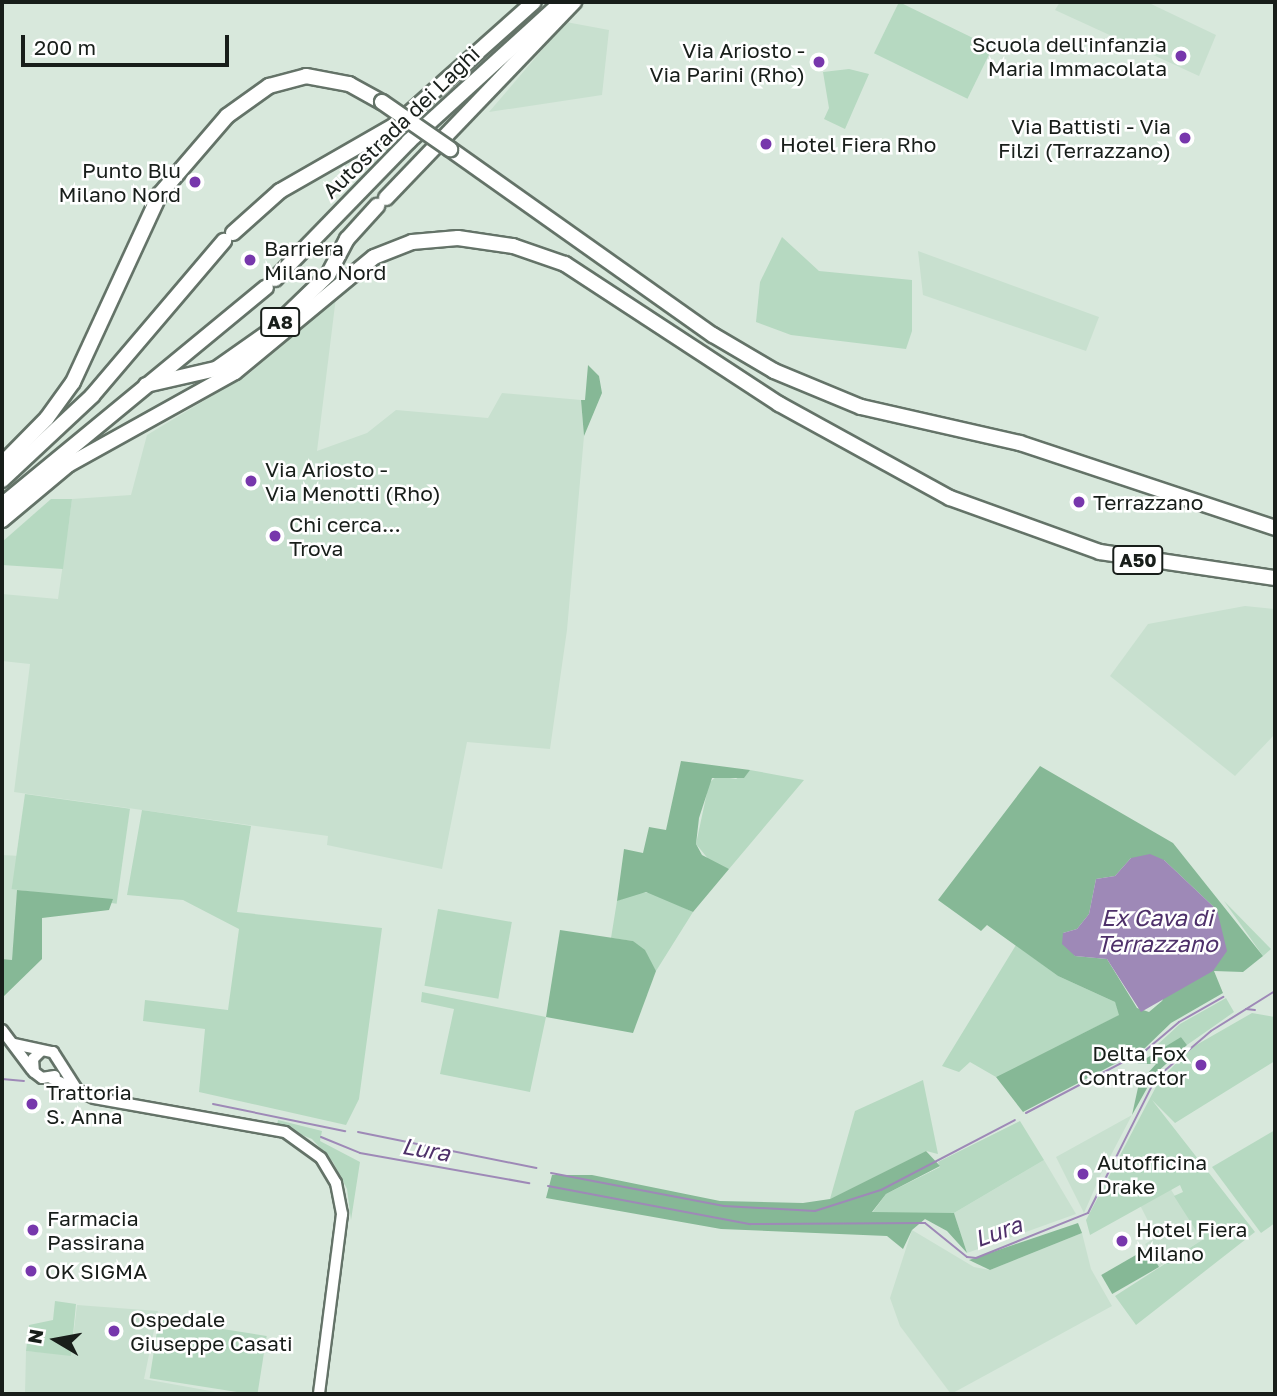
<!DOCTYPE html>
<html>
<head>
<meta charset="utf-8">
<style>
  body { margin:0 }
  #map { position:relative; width:1277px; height:1396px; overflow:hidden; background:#d8e8dc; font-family:"Golos Text",sans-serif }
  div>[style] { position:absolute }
  .built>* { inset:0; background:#c8e0cf }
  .green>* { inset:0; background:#b6d9c1; transform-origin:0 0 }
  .forest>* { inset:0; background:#86b896; transform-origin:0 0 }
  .water>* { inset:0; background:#9e89b7 }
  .stream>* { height:2px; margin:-1px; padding:0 1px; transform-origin:1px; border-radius:1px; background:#9e89b7 }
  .roads { filter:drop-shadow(2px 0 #647368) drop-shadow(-2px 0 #647368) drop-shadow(0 2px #647368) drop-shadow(0 -2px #647368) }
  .minor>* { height:10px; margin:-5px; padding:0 5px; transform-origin:5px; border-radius:5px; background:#fff }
  .highway>* { height:14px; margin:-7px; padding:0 7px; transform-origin:7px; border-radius:7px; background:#fff }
  .bridges { filter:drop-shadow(2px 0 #647368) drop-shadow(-2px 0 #647368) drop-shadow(0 2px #647368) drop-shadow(0 -2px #647368) }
  .highway-bridge>* { height:14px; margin:-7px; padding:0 7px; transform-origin:7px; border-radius:7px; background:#fff }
  .dots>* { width:19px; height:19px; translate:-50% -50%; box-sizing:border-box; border:4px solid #fff; border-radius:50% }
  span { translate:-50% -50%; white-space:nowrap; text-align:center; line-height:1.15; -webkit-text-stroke:5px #fff; paint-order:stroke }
  .shield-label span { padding:2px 5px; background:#fff; border:2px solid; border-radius:5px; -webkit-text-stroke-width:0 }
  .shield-label { font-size:19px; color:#181e1a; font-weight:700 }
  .poi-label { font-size:21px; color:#181e1a }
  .right { translate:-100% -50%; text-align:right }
  .left { translate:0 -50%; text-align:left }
  .street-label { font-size:21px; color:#181e1a }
  .water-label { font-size:23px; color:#4e306a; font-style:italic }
  .frame { position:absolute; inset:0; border:4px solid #181e1a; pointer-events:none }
  .north { position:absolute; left:21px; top:1305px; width:70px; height:70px; -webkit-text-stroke:5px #fff; paint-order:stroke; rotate:280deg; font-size:19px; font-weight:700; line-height:28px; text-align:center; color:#181e1a }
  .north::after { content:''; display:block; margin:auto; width:24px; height:32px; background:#181e1a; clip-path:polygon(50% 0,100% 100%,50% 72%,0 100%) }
  .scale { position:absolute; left:21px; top:35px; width:208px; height:32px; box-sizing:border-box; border:4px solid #181e1a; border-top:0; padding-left:9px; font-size:21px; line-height:24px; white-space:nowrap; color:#181e1a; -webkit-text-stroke:5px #fff; paint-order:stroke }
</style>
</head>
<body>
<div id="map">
  <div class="built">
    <i style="clip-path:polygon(1060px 2px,1147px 2px,1216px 35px,1199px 76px,1055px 10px)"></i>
    <i style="clip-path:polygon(566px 22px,609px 30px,602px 95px,489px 112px)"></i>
    <i style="clip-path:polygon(918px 251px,1099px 317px,1086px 351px,923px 295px)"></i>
    <i style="clip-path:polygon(336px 297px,317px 451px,367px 433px,396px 410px,488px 418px,502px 393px,581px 400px,584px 436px,567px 630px,550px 749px,467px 742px,442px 869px,327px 845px,328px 836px,14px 792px,30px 664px,2px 661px,2px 594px,58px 599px,72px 499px,131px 495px,147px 435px,250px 373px)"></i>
    <i style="clip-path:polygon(1245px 606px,1275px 609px,1275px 734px,1235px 776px,1110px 676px,1148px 624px)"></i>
    <i style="clip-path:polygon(2px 855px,20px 856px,12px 960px,2px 959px)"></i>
    <i style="clip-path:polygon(1132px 1115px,1101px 1174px,1084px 1213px,1056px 1157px)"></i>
    <i style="clip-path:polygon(1044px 1160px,1076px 1214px,967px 1253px,954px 1213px)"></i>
    <i style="clip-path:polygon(1170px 1188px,1202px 1240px,1159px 1267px,1145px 1244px,1156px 1237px,1140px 1205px)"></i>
    <i style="clip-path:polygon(912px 1230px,974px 1267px,990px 1270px,1082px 1233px,1091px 1269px,1112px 1306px,951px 1394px,900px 1326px,890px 1298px)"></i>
    <i style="clip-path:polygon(77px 1305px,158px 1311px,144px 1379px,227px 1394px,25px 1394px,26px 1351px,71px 1355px)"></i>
  </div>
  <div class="green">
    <i style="left:899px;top:2px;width:104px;height:57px;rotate:26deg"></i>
    <i style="clip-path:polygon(849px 69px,869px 74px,845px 129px,824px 119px,829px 108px,823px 72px)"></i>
    <i style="clip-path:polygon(782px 237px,819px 271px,912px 280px,912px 331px,906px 349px,791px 335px,756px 322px,760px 282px)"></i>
    <i style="clip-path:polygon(51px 499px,72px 499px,63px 569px,2px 565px,2px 542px)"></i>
    <i style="clip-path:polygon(750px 770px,804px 780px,729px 869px,714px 866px,696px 844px,709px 783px,717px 776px,736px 779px)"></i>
    <i style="left:25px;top:794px;width:106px;height:96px;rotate:8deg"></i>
    <i style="clip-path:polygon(142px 810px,251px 826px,237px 912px,382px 928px,359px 1099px,346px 1125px,199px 1092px,205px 1029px,143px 1021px,145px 1000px,228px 1010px,239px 929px,183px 900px,127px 895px)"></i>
    <i style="clip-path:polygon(639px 892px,652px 893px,693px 912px,656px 971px,633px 941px,611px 938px,617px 901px)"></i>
    <i style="clip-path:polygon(1224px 901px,1271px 949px,1263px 956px)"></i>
    <i style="left:438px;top:909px;width:75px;height:78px;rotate:10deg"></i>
    <i style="clip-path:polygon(1016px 945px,1058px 976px,1115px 1002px,1120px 1015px,996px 1077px,970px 1062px,959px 1072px,942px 1066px)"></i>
    <i style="clip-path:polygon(422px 992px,546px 1017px,530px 1092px,440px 1074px,454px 1009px,421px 1002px)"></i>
    <i style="clip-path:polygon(1226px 998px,1234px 1012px,1187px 1045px,1181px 1037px,1162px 1051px,1157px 1045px,1180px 1024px)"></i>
    <i style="clip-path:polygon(1252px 1013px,1275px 1017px,1275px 1061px,1175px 1123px,1152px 1100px,1255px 1232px,1136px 1325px,1115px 1296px,1202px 1240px,1174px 1196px,1183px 1192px,1180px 1185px,1090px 1235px,1086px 1220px,1159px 1081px,1191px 1048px)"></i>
    <i style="clip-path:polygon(923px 1080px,938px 1154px,926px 1151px,830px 1199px,855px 1111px)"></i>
    <i style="clip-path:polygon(278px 1120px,322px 1131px,320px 1141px,360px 1162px,351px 1220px,347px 1189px,333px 1162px,312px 1139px,277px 1125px)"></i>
    <i style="clip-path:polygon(1020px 1121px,1044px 1160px,954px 1213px,872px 1213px,886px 1194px,940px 1167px,938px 1162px)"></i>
    <i style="clip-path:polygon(1275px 1130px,1275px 1223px,1261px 1233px,1212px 1167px)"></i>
    <i style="clip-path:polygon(55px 1301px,76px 1304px,71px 1356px,26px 1351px,29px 1325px,53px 1320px)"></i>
    <i style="left:159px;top:1319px;width:109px;height:60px;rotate:9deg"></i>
  </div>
  <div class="forest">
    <i style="clip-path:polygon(588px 365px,599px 376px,602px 393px,584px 436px,581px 400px,585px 400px)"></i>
    <i style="clip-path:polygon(681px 761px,750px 770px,744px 778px,712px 778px,699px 818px,696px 844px,702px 855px,729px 869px,693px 912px,646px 892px,617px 901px,624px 849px,643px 853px,649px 827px,666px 830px)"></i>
    <i style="clip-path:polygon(evenodd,1040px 766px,1173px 843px,1263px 956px,1243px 972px,1214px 971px,1223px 993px,1171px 1023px,1145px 1048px,1023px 1112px,996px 1077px,1119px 1015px,1115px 1002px,1058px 976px,987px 925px,981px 931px,938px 900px,1040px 766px,1131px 858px,1164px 860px,1217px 910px,1162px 1001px,1149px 1012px,1137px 1008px,1107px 959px,1075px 956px,1063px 933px,1077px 929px,1089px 914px,1096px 879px,1115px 876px,1131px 858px)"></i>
    <i style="clip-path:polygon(17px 890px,113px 899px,109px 910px,42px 918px,42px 959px,2px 998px,2px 959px,12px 960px)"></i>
    <i style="clip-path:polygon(560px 930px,633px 941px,645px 950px,656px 971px,633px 1033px,546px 1017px)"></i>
    <i style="clip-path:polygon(1181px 1037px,1187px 1045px,1155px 1074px,1132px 1115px,1139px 1083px,1156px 1064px,1137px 1064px)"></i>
    <i style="clip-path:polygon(926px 1151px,940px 1166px,886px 1194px,872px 1212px,954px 1213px,967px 1253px,947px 1231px,925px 1219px,912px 1230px,903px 1249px,887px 1236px,721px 1229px,546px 1198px,552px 1175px,592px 1175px,720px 1201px,803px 1203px,830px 1199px)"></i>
    <i style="clip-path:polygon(1078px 1223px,1082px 1233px,990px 1270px,969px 1260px)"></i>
    <i style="left:1148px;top:1248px;width:22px;height:54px;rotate:60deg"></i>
  </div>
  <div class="water">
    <i style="clip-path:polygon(1150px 854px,1164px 860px,1217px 910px,1227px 951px,1213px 971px,1141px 1012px,1107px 959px,1075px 956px,1062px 944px,1063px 933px,1077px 929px,1089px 914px,1096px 879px,1115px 876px,1131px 858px)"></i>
  </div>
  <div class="stream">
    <i style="left:1246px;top:1009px;width:9px;rotate:6deg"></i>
    <i style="left:2px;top:1079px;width:22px;rotate:5deg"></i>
    <i style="left:213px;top:1104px;width:135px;rotate:11.6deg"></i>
    <i style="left:1026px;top:1113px;width:136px;rotate:-27.7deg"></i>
    <i style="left:1146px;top:1050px;width:43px;rotate:-40.3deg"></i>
    <i style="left:1179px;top:1022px;width:51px;rotate:-29.6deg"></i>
    <i style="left:358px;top:1132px;width:182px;rotate:11.4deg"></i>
    <i style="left:321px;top:1137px;width:42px;rotate:22.3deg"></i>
    <i style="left:360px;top:1153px;width:172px;rotate:10.1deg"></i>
    <i style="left:551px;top:1173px;width:176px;rotate:10.8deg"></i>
    <i style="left:724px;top:1206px;width:91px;rotate:3.1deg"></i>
    <i style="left:815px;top:1211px;width:69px;rotate:-17.7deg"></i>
    <i style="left:881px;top:1190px;width:151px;rotate:-27.6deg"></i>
    <i style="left:548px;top:1186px;width:206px;rotate:10.7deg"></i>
    <i style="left:750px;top:1224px;width:175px;rotate:-0.3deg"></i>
    <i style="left:925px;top:1223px;width:54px;rotate:39deg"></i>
    <i style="left:967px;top:1257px;width:9px;rotate:6deg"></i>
    <i style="left:976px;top:1258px;width:121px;rotate:-21.9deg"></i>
    <i style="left:1088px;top:1213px;width:151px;rotate:-63.3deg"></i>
    <i style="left:1156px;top:1078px;width:72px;rotate:-40.5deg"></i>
    <i style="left:1211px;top:1031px;width:75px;rotate:-32deg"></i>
  </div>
  <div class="roads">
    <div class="minor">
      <i style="left:2px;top:1030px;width:50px;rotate:53.1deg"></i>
      <i style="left:14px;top:1044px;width:40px;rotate:12deg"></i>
      <i style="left:53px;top:1052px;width:43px;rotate:57.4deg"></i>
      <i style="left:41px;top:1051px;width:11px;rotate:135deg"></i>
      <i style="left:33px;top:1059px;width:13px;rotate:86deg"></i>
      <i style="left:34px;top:1072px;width:10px;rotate:37deg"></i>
      <i style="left:42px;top:1078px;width:13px;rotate:-9deg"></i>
      <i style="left:51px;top:1078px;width:47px;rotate:24.9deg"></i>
      <i style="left:94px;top:1098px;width:194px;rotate:10.1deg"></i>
      <i style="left:285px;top:1132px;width:44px;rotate:35.8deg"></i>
      <i style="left:321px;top:1158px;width:29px;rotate:59deg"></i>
      <i style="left:336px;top:1183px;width:32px;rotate:79deg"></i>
      <i style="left:342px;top:1214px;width:181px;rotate:97.3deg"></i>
    </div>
    <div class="highway">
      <i style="left:450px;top:149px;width:322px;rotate:35.3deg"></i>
      <i style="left:713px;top:335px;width:71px;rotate:30.5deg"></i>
      <i style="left:774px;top:371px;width:94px;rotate:22.5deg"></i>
      <i style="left:861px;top:407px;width:163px;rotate:12.8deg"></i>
      <i style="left:1020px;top:443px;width:269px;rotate:18.4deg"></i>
      <i style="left:386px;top:198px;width:272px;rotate:-46.2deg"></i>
      <i style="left:233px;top:233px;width:63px;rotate:-41.8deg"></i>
      <i style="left:280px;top:191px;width:135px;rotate:-29.8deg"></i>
      <i style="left:397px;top:124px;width:183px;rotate:-41.7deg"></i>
      <i style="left:275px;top:279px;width:192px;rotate:-45.8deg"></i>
      <i style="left:409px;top:141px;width:207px;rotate:-42.3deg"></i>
      <i style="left:146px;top:385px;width:72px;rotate:-12.9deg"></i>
      <i style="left:216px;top:369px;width:66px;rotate:-35.1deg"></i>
      <i style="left:270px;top:331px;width:81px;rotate:-44deg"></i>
      <i style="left:328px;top:275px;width:41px;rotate:-62.2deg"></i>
      <i style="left:347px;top:239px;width:45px;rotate:-47.7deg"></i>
      <i style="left:2px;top:464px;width:64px;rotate:-45.6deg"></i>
      <i style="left:47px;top:418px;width:44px;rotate:-54.2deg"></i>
      <i style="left:73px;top:382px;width:207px;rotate:-65.2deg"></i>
      <i style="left:160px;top:194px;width:103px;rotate:-49.3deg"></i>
      <i style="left:227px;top:116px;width:52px;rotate:-35.5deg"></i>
      <i style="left:269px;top:86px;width:38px;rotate:-15deg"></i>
      <i style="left:306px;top:76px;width:44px;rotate:10.5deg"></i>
      <i style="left:349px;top:84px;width:38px;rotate:29deg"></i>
      <i style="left:2px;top:480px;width:123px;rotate:-43deg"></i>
      <i style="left:92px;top:396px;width:204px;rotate:-49.6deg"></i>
      <i style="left:2px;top:505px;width:342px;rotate:-39.5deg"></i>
      <i style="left:2px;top:520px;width:86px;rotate:-39.8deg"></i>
      <i style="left:68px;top:465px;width:191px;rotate:-29.1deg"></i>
      <i style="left:235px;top:372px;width:180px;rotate:-39.6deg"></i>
      <i style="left:374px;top:257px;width:41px;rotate:-21.5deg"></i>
      <i style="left:412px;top:242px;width:46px;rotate:-5deg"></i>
      <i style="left:458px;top:238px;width:56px;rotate:8.3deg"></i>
      <i style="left:513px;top:246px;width:55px;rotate:19.1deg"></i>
      <i style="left:565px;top:264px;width:256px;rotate:33.2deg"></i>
      <i style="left:779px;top:404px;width:195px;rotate:28.8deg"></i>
      <i style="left:950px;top:498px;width:159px;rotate:19.8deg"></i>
      <i style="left:1100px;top:552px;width:177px;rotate:8.5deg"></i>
    </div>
  </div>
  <div class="bridges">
    <div class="highway-bridge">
      <i style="left:382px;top:102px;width:83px;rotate:34.7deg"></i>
    </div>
  </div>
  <div class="dots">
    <i style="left:1181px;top:56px;background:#7737ac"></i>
    <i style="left:819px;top:62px;background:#7737ac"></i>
    <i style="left:1185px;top:138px;background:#7737ac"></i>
    <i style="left:766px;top:144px;background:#7737ac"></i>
    <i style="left:195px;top:182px;background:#7737ac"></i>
    <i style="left:250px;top:260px;background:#7737ac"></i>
    <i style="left:251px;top:481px;background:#7737ac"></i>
    <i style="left:1079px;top:502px;background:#7737ac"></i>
    <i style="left:275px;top:536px;background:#7737ac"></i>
    <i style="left:1201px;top:1065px;background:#7737ac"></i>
    <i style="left:32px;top:1104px;background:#7737ac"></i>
    <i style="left:1083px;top:1174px;background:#7737ac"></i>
    <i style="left:33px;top:1230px;background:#7737ac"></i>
    <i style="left:1122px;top:1241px;background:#7737ac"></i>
    <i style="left:31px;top:1271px;background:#7737ac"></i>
    <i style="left:114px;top:1331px;background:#7737ac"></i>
  </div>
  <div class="shield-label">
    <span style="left:280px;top:322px">A8</span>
    <span style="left:1138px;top:560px">A50</span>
  </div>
  <div class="poi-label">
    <span class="right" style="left:1167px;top:56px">Scuola dell'infanzia<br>Maria Immacolata</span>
    <span class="right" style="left:805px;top:62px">Via Ariosto -<br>Via Parini (Rho)</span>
    <span class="right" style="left:1171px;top:138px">Via Battisti - Via<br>Filzi (Terrazzano)</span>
    <span class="left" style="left:780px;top:144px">Hotel Fiera Rho</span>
    <span class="right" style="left:181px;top:182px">Punto Blu<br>Milano Nord</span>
    <span class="left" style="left:264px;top:260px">Barriera<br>Milano Nord</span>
    <span class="left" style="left:265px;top:481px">Via Ariosto -<br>Via Menotti (Rho)</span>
    <span class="left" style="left:1093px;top:502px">Terrazzano</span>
    <span class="left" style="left:289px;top:536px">Chi cerca...<br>Trova</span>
    <span class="right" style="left:1187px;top:1065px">Delta Fox<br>Contractor</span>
    <span class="left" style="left:46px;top:1104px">Trattoria<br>S. Anna</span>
    <span class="left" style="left:1097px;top:1174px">Autofficina<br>Drake</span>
    <span class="left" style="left:47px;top:1230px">Farmacia<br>Passirana</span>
    <span class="left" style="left:1136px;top:1241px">Hotel Fiera<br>Milano</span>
    <span class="left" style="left:45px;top:1271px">OK SIGMA</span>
    <span class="left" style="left:130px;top:1331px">Ospedale<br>Giuseppe Casati</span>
  </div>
  <div class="street-label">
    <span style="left:401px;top:122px;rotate:-44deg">Autostrada dei Laghi</span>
  </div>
  <div class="water-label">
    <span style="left:1157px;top:930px">Ex Cava di<br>Terrazzano</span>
    <span style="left:426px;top:1149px;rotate:10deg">Lura</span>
    <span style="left:998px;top:1231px;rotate:-20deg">Lura</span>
  </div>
  <div class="frame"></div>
  <div class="north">N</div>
  <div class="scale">200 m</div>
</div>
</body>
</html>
